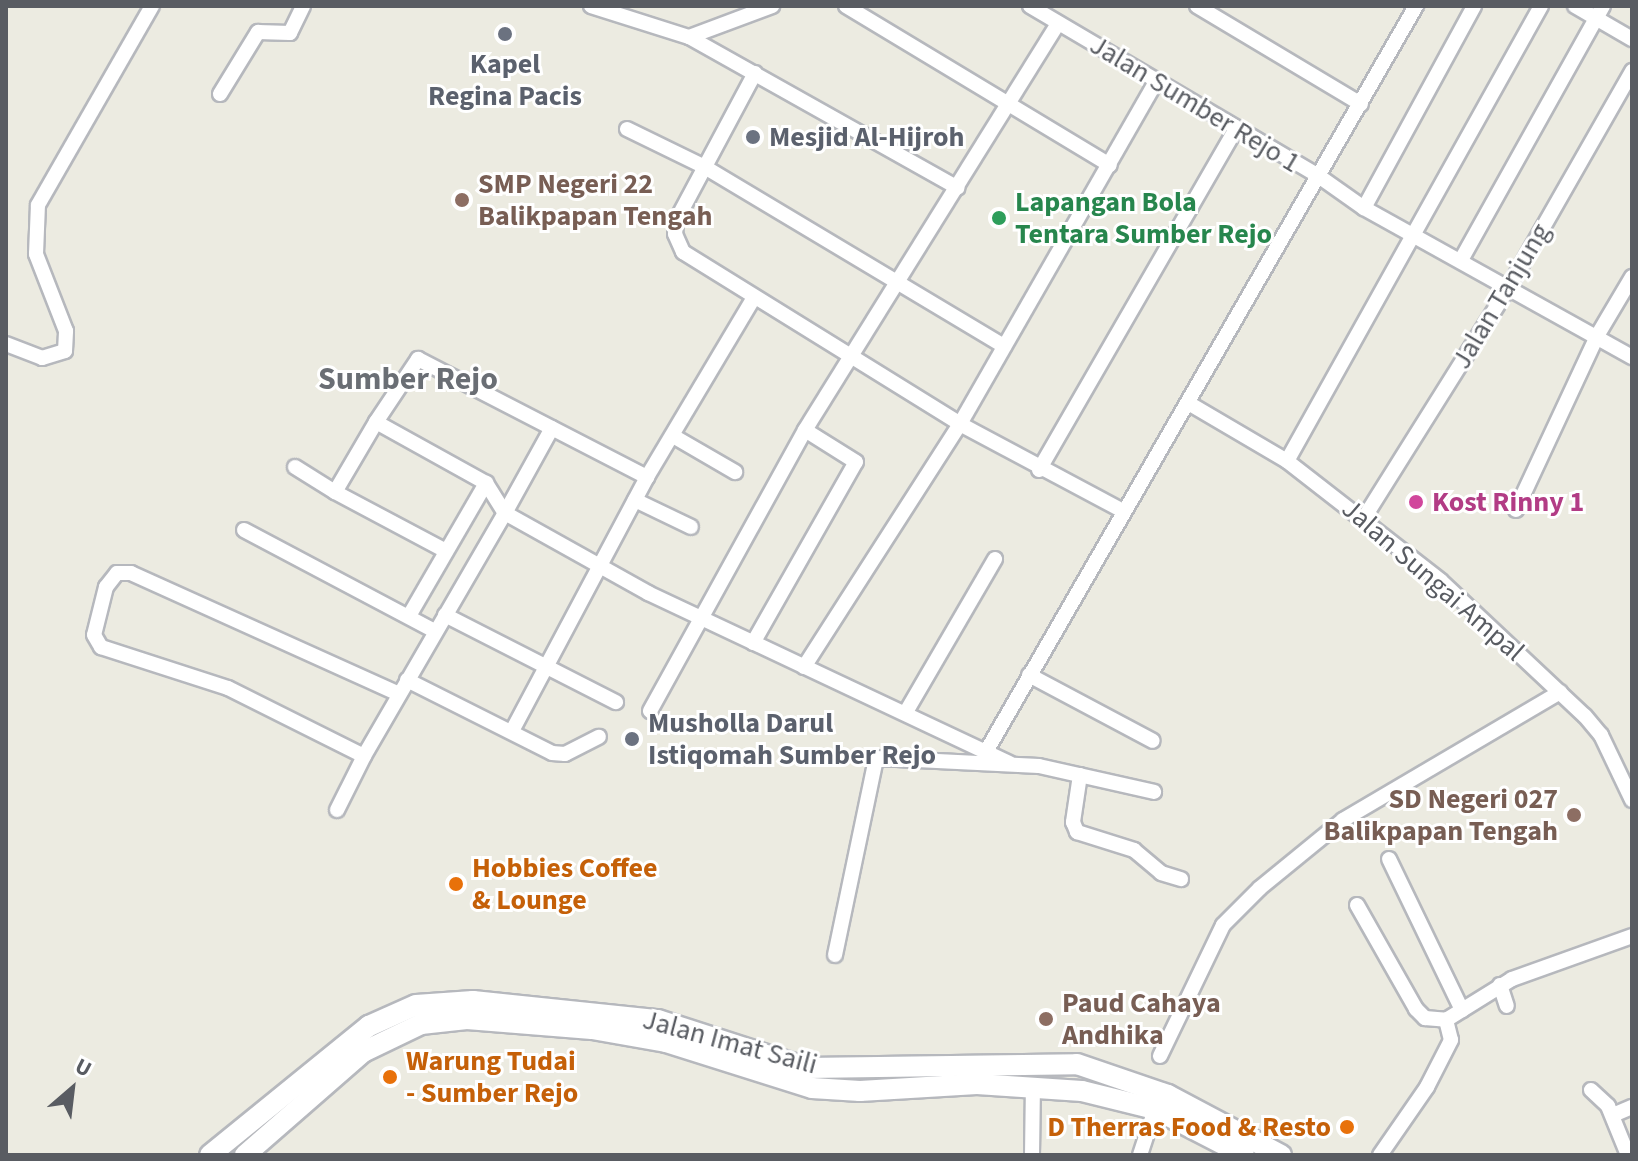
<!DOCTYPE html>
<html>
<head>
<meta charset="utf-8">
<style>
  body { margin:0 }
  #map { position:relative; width:1638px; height:1161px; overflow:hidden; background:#ecebe1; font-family:"Source Sans 3",sans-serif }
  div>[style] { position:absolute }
  .roads { filter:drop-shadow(2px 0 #b6b8bd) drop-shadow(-2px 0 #b6b8bd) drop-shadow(0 2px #b6b8bd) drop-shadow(0 -2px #b6b8bd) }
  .street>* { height:14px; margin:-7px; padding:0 7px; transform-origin:7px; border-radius:7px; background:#fff }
  .secondary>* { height:20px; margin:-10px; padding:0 10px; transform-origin:10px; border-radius:10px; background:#fff }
  .dots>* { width:22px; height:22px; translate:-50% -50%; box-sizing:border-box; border:4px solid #fff; border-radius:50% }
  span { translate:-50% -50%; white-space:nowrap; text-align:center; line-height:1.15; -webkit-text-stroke:6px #fff; paint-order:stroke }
  .worship-label { font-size:28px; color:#5b616d; font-weight:700 }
  .left { translate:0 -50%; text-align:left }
  .street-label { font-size:28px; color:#595c62 }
  .education-label { font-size:28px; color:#785e54; font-weight:700 }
  .right { translate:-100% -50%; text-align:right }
  .leisure-label { font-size:28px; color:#27864d; font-weight:700 }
  .hotel-label { font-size:28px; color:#b23c85; font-weight:700 }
  .food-label { font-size:28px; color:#c56008; font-weight:700 }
  .quarter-label { font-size:32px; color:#6a6e74; font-weight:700 }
  .frame { position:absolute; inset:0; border:8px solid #595c62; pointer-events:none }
  .north { position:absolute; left:32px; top:1049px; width:80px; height:80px; -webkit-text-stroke:6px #fff; paint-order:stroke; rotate:28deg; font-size:22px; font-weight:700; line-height:32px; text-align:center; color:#595c62 }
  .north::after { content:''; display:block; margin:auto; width:28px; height:36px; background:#595c62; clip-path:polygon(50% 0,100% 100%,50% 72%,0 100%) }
</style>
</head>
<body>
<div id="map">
  <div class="roads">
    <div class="street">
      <i style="left:591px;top:6px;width:103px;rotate:17.6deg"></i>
      <i style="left:689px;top:37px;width:89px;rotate:-20.5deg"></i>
      <i style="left:846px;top:6px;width:308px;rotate:31.1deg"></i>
      <i style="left:1030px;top:6px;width:337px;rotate:30.5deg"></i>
      <i style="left:1320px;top:177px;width:54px;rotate:35.2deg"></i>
      <i style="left:1364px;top:208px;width:307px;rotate:29.1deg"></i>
      <i style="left:1197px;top:6px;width:191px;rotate:30.9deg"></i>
      <i style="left:1575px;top:6px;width:66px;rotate:30.1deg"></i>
      <i style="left:689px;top:37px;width:308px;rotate:29.3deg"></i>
      <i style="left:755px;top:73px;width:168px;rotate:118.1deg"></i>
      <i style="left:676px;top:221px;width:13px;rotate:94deg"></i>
      <i style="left:675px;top:234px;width:20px;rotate:66deg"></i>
      <i style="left:683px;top:252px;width:326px;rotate:31.8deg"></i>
      <i style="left:960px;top:424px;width:185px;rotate:28.1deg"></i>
      <i style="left:220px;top:94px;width:73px;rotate:-58.5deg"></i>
      <i style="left:258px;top:32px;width:32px;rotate:2deg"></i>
      <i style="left:290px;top:33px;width:30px;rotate:-64deg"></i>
      <i style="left:627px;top:129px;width:85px;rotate:26deg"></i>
      <i style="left:703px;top:166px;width:351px;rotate:30.9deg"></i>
      <i style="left:1364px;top:208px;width:230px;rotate:-61.4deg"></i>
      <i style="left:1461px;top:260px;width:291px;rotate:-60.8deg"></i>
      <i style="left:6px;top:344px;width:39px;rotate:21deg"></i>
      <i style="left:42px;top:358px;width:24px;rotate:-17deg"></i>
      <i style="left:65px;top:351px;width:20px;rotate:-87deg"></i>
      <i style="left:66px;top:331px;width:83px;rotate:-111.3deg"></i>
      <i style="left:36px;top:254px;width:49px;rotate:-87.7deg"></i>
      <i style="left:38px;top:205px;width:229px;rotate:-60.2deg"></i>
      <i style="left:1190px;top:404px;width:113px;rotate:30.4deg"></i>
      <i style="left:1287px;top:461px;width:195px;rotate:37.9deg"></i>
      <i style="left:1441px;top:581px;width:197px;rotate:43.2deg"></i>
      <i style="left:1585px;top:716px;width:25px;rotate:50deg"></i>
      <i style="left:1601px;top:735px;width:72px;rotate:64.5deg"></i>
      <i style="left:376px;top:422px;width:76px;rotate:-56.3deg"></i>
      <i style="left:418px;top:359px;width:258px;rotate:27.3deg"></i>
      <i style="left:673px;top:436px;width:72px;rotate:30.1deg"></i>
      <i style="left:1287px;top:461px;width:521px;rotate:-60.83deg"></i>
      <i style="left:295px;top:467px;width:47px;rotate:32deg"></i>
      <i style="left:1039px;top:470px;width:394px;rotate:-60deg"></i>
      <i style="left:635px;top:500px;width:62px;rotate:25.7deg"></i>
      <i style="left:1516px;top:510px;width:192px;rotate:-65deg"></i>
      <i style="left:1597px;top:336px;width:69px;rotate:-59.3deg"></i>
      <i style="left:505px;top:513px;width:97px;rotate:-61.1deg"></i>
      <i style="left:1364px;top:518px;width:273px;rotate:-57.9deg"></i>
      <i style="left:1509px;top:287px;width:249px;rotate:-60.3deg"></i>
      <i style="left:244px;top:530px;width:216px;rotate:27.9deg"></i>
      <i style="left:446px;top:551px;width:126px;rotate:-152deg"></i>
      <i style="left:335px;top:492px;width:81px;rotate:-59.6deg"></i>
      <i style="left:376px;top:422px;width:126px;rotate:29deg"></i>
      <i style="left:486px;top:483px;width:36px;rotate:58deg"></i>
      <i style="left:445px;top:615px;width:192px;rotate:27deg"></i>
      <i style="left:409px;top:616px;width:154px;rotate:-59.9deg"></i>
      <i style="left:753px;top:643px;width:208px;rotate:-60.4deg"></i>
      <i style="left:856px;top:462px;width:60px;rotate:-147.9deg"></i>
      <i style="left:804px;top:667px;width:289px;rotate:-57.3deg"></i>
      <i style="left:960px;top:424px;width:396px;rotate:-60.2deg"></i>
      <i style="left:1029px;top:675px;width:140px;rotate:28deg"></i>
      <i style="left:407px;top:680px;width:162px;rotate:26.7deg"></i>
      <i style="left:552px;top:753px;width:13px;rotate:4deg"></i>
      <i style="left:565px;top:754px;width:38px;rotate:-27deg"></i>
      <i style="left:399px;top:694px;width:294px;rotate:-155.7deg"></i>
      <i style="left:131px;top:573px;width:14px;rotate:180deg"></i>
      <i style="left:117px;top:573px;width:18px;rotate:128deg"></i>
      <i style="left:106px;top:587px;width:49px;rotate:104deg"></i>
      <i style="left:94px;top:635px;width:14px;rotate:60deg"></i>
      <i style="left:101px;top:647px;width:133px;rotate:17.9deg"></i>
      <i style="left:228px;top:688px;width:152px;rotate:26.6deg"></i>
      <i style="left:364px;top:756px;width:281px;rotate:-59.9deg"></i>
      <i style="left:505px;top:513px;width:164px;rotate:29.2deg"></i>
      <i style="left:648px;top:593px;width:400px;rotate:25.2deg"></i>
      <i style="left:650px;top:711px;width:321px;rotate:-61.1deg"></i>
      <i style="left:805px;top:430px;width:479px;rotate:-58.1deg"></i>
      <i style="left:906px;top:712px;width:177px;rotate:-59.8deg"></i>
      <i style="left:512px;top:731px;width:288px;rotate:-62deg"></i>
      <i style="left:647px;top:477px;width:207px;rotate:-59.2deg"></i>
      <i style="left:987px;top:750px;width:859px;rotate:-60.03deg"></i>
      <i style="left:1080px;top:775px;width:48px;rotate:98.5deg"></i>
      <i style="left:1073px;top:822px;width:11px;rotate:68deg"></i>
      <i style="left:1077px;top:832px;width:60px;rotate:17.5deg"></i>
      <i style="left:1134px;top:850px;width:35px;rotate:40deg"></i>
      <i style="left:1161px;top:873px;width:21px;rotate:17deg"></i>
      <i style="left:337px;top:810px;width:60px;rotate:-63.4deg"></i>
      <i style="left:1389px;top:859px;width:168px;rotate:64.2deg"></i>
      <i style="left:1357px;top:905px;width:120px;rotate:60.4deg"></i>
      <i style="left:1416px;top:1009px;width:13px;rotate:45deg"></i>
      <i style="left:1425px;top:1018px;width:21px;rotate:5deg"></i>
      <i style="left:835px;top:955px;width:201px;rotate:-78.2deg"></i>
      <i style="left:876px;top:758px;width:163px;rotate:2.8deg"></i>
      <i style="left:1039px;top:766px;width:118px;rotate:12.7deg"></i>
      <i style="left:1500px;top:985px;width:22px;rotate:72deg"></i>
      <i style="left:1446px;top:1020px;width:78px;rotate:-31.8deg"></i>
      <i style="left:1512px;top:979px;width:127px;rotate:-19.7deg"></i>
      <i style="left:1160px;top:1056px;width:145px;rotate:-64.3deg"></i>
      <i style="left:1223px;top:925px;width:52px;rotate:-45deg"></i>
      <i style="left:1260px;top:888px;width:107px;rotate:-39.3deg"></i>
      <i style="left:1343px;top:820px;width:252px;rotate:-30.5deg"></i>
      <i style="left:1591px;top:1090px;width:23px;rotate:43deg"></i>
      <i style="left:1608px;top:1106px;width:53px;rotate:67.8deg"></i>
      <i style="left:1613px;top:1115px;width:21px;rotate:-23deg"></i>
      <i style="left:1032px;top:1155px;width:69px;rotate:-89.2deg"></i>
      <i style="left:1140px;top:1155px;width:48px;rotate:-71.9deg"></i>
      <i style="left:1380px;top:1155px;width:83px;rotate:-55.3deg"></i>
      <i style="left:1427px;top:1087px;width:53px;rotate:-62.9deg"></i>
      <i style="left:1451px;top:1040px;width:21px;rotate:-104deg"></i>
    </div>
    <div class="secondary">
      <i style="left:210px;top:1155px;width:205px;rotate:-39.1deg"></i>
      <i style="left:369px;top:1026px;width:51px;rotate:-24.1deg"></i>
      <i style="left:416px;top:1005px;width:57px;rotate:-4deg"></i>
      <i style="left:473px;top:1001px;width:186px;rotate:5.9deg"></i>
      <i style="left:658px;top:1020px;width:157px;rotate:17.9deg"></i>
      <i style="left:807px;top:1068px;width:270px;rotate:-0.8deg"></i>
      <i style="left:1077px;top:1064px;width:96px;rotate:18.8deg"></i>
      <i style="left:1168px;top:1095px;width:128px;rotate:28deg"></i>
      <i style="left:245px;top:1155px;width:157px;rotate:-41.1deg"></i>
      <i style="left:363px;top:1052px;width:64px;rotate:-25.8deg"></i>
      <i style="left:421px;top:1024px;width:46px;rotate:-6.2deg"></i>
      <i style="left:467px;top:1019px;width:125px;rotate:4.6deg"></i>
      <i style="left:592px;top:1029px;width:75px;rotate:10deg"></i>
      <i style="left:666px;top:1042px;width:153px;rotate:17.5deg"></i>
      <i style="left:812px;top:1088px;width:48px;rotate:3.6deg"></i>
      <i style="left:860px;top:1091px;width:117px;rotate:-3.4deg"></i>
      <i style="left:977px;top:1084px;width:105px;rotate:3.8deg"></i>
      <i style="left:1082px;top:1091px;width:75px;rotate:13.9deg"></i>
      <i style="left:1155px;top:1109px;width:100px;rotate:27.3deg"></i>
    </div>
  </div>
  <div class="dots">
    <i style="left:505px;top:34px;background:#6b7280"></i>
    <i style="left:753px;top:137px;background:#6b7280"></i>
    <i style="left:462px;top:200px;background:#8d6e63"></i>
    <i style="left:999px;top:218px;background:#2e9e5b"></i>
    <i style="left:1416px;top:502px;background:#d1479c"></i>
    <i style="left:632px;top:739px;background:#6b7280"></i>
    <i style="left:1574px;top:815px;background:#8d6e63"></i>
    <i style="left:456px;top:884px;background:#e8710a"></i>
    <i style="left:1046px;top:1019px;background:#8d6e63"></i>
    <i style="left:390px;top:1077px;background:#e8710a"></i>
    <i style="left:1347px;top:1127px;background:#e8710a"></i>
  </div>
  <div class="worship-label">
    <span style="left:505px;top:80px">Kapel<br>Regina Pacis</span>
    <span class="left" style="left:769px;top:137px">Mesjid Al-Hijroh</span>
    <span class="left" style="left:648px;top:739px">Musholla Darul<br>Istiqomah Sumber Rejo</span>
  </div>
  <div class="street-label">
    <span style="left:1195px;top:104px;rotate:31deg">Jalan Sumber Rejo 1</span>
    <span style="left:1501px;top:296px;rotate:-59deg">Jalan Tanjung</span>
    <span style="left:1433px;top:580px;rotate:41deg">Jalan Sungai Ampal</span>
    <span style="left:730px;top:1042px;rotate:15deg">Jalan Imat Saili</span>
  </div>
  <div class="education-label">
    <span class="left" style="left:478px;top:200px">SMP Negeri 22<br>Balikpapan Tengah</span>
    <span class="right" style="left:1558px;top:815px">SD Negeri 027<br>Balikpapan Tengah</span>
    <span class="left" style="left:1062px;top:1019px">Paud Cahaya<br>Andhika</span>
  </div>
  <div class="leisure-label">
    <span class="left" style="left:1015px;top:218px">Lapangan Bola<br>Tentara Sumber Rejo</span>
  </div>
  <div class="hotel-label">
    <span class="left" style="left:1432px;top:502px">Kost Rinny 1</span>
  </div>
  <div class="food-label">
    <span class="left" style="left:472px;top:884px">Hobbies Coffee<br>&amp; Lounge</span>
    <span class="left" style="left:406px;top:1077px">Warung Tudai<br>- Sumber Rejo</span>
    <span class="right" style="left:1331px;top:1127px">D Therras Food &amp; Resto</span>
  </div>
  <div class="quarter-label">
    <span style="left:408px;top:379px">Sumber Rejo</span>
  </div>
  <div class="frame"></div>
  <div class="north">U</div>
</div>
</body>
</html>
